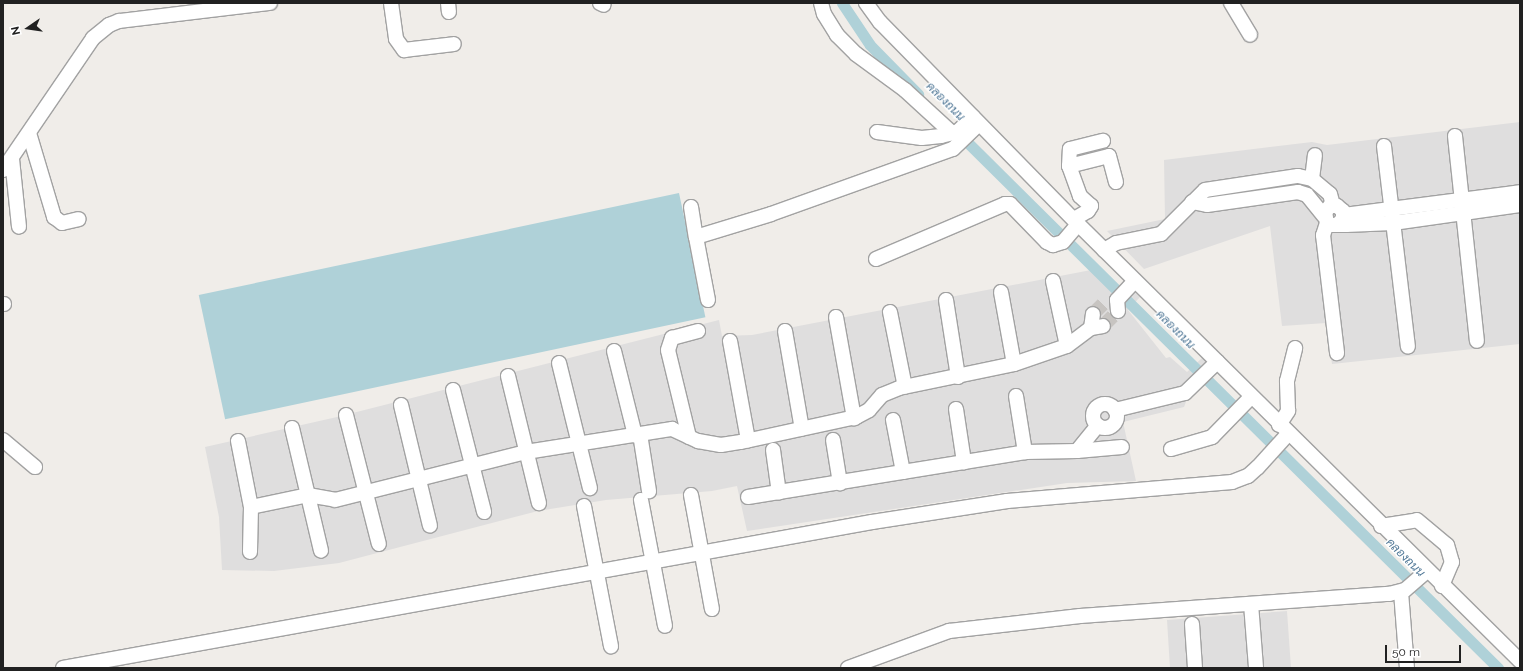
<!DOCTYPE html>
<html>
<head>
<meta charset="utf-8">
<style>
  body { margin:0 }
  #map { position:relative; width:1523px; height:671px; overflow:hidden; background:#f0ede9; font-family:Raleway,Sarabun,sans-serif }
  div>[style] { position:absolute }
  .residential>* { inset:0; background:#dfdede }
  .water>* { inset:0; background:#afd1d8; transform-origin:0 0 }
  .canal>* { height:11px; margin:-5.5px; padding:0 5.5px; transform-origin:5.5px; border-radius:5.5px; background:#afd1d8 }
  .minor-tunnel>* { height:14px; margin-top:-7px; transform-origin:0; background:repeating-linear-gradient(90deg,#c7c4c1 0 14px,transparent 0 21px) }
  .roads { filter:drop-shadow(1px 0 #a2a2a2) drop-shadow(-1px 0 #a2a2a2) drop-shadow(0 1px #a2a2a2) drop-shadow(0 -1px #a2a2a2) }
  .minor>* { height:14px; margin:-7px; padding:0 7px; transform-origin:7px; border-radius:7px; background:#fff }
  .minor>.ring { margin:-7px; padding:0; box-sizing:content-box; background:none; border:14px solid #fff; border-radius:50% }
  span { translate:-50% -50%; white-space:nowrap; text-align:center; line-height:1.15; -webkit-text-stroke:3px #fff; paint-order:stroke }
  .water-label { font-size:12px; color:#517897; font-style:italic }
  .frame { position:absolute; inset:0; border:4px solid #212121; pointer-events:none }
  .north { position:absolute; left:8px; top:8px; width:40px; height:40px; -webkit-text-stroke:3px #fff; paint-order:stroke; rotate:257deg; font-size:11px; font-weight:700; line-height:16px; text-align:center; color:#212121 }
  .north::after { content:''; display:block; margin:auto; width:14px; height:18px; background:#212121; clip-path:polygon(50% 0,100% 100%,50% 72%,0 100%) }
  .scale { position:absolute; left:1385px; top:645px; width:76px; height:18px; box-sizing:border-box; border:2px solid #212121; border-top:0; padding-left:5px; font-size:12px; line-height:14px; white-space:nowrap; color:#212121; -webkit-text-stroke:3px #fff; paint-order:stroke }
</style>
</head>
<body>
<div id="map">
  <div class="residential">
    <i style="clip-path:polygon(1520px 122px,1520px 344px,1332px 364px,1326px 323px,1282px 326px,1270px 226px,1144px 269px,1107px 231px,1165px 219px,1164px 160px,1312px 142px,1327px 145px)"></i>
    <i style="clip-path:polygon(1091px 270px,1115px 294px,1125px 284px,1140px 297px,1128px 310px,1166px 358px,1170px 357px,1187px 372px,1203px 357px,1215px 371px,1187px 399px,1184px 407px,1123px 422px,1136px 481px,1067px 483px,747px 531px,737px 486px,712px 491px,606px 500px,538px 511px,339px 563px,274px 571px,222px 570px,219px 517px,205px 447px,337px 417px,719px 320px,722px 336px,752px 335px)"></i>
    <i style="clip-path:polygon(1287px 611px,1291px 668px,1170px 668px,1167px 620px)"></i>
  </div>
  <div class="water">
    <i style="left:679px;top:193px;width:127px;height:491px;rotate:78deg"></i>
  </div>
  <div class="canal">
    <i style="left:842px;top:3px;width:50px;rotate:56.3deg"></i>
    <i style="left:870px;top:45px;width:69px;rotate:45.6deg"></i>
    <i style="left:959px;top:134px;width:759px;rotate:44.73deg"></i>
  </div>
  <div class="minor-tunnel">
    <i style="left:1093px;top:314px;width:20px;rotate:-45deg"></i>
    <i style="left:1103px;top:326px;width:21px;rotate:-45deg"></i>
  </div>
  <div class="roads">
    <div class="minor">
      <i style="left:391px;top:3px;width:36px;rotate:82deg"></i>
      <i style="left:396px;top:39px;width:14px;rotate:54deg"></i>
      <i style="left:404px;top:50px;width:50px;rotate:-6.8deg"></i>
      <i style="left:448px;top:3px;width:9px;rotate:84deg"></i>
      <i style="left:600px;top:3px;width:4px;rotate:27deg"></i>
      <i style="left:821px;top:3px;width:11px;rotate:75deg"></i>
      <i style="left:824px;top:14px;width:25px;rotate:58deg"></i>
      <i style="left:837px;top:35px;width:27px;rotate:45deg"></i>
      <i style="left:856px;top:54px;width:61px;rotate:36.3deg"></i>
      <i style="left:905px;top:90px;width:64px;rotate:42.5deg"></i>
      <i style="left:866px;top:3px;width:24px;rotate:54deg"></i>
      <i style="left:880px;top:22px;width:283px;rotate:45.6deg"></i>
      <i style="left:1078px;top:224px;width:622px;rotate:44.67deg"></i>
      <i style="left:1231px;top:3px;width:37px;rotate:59deg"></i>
      <i style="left:877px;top:132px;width:45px;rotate:7.6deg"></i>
      <i style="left:922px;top:138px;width:19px;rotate:-6deg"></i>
      <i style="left:941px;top:136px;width:16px;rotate:-14deg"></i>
      <i style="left:957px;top:132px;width:22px;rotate:-43deg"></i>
      <i style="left:29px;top:133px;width:88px;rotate:73.4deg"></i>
      <i style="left:54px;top:217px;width:10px;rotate:37deg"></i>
      <i style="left:62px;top:223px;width:17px;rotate:-13deg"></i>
      <i style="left:1455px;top:136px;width:206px;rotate:83.9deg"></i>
      <i style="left:1384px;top:146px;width:202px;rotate:83.2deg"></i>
      <i style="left:12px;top:159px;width:68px;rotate:84.1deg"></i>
      <i style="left:1069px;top:166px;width:17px;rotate:-87deg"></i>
      <i style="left:1070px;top:149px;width:34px;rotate:-14deg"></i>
      <i style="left:3px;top:170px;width:160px;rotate:-55.7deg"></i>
      <i style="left:93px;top:38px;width:21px;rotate:-39deg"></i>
      <i style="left:109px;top:25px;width:11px;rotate:-22deg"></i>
      <i style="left:119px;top:21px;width:152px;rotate:-6.8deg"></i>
      <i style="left:1312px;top:179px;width:24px;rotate:-83deg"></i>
      <i style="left:1192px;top:202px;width:15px;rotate:11deg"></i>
      <i style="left:1207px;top:205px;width:92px;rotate:-8.1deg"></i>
      <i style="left:1298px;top:192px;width:9px;rotate:18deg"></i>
      <i style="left:1307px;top:195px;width:27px;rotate:51deg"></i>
      <i style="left:691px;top:207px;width:30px;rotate:81deg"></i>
      <i style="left:1344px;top:215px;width:177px;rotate:-7.4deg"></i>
      <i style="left:1074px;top:219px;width:16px;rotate:-30deg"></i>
      <i style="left:1088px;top:211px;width:6px;rotate:-59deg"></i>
      <i style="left:1091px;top:206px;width:15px;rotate:-138deg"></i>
      <i style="left:1080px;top:196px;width:32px;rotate:-110deg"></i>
      <i style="left:1069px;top:166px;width:41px;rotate:-14deg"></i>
      <i style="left:1109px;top:156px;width:27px;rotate:75deg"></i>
      <i style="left:1327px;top:223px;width:13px;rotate:108deg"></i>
      <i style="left:1323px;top:235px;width:119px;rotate:83.2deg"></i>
      <i style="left:1338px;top:224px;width:7px;rotate:-45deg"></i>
      <i style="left:1343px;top:219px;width:8px;rotate:-90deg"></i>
      <i style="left:1343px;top:211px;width:8px;rotate:-140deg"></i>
      <i style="left:1337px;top:206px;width:7px;rotate:180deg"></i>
      <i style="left:1330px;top:206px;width:8px;rotate:130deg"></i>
      <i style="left:1325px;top:212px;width:11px;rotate:80deg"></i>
      <i style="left:1327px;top:223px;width:4px;rotate:27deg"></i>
      <i style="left:1331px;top:225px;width:15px"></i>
      <i style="left:1346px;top:225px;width:47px;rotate:-2.4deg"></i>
      <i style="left:1393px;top:223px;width:128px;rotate:-8.1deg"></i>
      <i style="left:1104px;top:250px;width:14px;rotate:-30deg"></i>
      <i style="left:1116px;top:243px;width:46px;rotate:-11.3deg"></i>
      <i style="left:1161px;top:234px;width:62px;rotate:-45deg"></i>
      <i style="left:1205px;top:190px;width:94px;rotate:-8.6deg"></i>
      <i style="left:1298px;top:176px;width:14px;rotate:12deg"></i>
      <i style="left:1312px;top:179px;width:23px;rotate:40deg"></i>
      <i style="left:1330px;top:194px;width:11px;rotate:75deg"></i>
      <i style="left:876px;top:259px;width:140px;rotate:-23.1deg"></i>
      <i style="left:1005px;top:204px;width:5px"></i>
      <i style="left:1010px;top:204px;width:53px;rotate:45.8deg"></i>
      <i style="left:1047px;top:242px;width:7px;rotate:27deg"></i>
      <i style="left:1053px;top:245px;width:10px;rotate:-17deg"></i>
      <i style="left:1063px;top:242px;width:23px;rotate:-50deg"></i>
      <i style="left:1053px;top:281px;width:66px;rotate:77.8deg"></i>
      <i style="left:1001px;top:292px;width:73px;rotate:79.8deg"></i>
      <i style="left:708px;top:300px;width:64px;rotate:-100.8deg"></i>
      <i style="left:696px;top:237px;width:78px;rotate:-17deg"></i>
      <i style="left:771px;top:214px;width:193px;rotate:-19.7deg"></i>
      <i style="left:953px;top:149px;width:36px;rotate:-44deg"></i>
      <i style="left:946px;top:300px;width:78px;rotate:81.1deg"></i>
      <i style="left:3px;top:304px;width:1px"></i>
      <i style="left:1118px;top:311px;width:11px;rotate:-95deg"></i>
      <i style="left:1117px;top:300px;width:26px;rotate:-47deg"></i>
      <i style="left:890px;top:312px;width:76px;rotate:78.7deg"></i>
      <i style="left:836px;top:317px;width:103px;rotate:79.9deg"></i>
      <i style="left:1091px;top:328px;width:14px;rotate:-82deg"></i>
      <i style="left:785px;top:331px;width:99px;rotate:80.2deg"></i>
      <i style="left:730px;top:341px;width:101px;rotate:79.7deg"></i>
      <i style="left:614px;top:351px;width:87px;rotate:76deg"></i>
      <i style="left:559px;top:363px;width:129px;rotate:76.1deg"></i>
      <i style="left:508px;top:376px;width:131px;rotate:76.3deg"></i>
      <i style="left:453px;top:390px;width:126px;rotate:75.7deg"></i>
      <i style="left:1016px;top:396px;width:57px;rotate:80.9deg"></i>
      <i class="ring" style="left:1093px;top:404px;width:10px;height:10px"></i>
      <i style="left:401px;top:405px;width:124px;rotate:76.5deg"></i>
      <i style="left:956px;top:409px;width:54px;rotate:81.4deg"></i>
      <i style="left:1115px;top:410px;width:72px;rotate:-13.7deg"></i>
      <i style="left:1185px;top:393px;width:45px;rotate:-44.1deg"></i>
      <i style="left:346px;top:415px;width:133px;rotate:75.7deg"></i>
      <i style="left:893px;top:420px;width:53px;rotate:79.1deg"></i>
      <i style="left:1279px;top:425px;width:17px;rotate:-57deg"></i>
      <i style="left:1288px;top:411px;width:30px;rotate:-92deg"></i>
      <i style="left:1287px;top:381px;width:34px;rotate:-76deg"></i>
      <i style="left:292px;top:428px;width:126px;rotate:76.7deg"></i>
      <i style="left:640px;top:434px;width:58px;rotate:81deg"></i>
      <i style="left:689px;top:437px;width:89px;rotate:-103.6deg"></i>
      <i style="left:668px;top:350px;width:13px;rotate:-72deg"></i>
      <i style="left:672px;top:338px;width:27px;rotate:-15deg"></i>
      <i style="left:3px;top:440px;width:42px;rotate:40.2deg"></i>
      <i style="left:833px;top:440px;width:44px;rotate:80.8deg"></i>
      <i style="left:238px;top:441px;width:67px;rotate:78.9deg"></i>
      <i style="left:251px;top:507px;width:45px;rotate:91.3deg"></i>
      <i style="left:1171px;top:449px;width:43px;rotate:-16.3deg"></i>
      <i style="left:1212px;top:437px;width:56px;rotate:-45.7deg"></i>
      <i style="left:773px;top:450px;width:43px;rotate:82.1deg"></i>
      <i style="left:1077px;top:451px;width:45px;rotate:-5.1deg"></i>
      <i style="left:691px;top:495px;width:116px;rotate:79.6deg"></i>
      <i style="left:748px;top:497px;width:281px;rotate:-9.2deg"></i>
      <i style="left:1025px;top:452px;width:52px;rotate:-1.1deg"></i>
      <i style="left:1077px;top:451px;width:33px;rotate:-51deg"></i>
      <i style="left:641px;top:500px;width:128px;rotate:79.2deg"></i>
      <i style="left:584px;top:506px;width:143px;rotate:79.1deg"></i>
      <i style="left:251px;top:507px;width:58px;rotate:-11.9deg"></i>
      <i style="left:308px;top:495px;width:27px;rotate:10deg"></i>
      <i style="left:335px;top:500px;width:197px;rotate:-14.1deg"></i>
      <i style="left:526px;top:452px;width:148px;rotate:-9deg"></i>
      <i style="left:672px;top:429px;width:29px;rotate:25deg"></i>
      <i style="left:698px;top:441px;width:23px;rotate:10deg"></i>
      <i style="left:721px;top:445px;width:20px;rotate:-9deg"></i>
      <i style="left:741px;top:442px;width:118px;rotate:-12.3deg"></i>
      <i style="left:856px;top:417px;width:15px;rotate:-28deg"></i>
      <i style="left:869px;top:410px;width:20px;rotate:-49deg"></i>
      <i style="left:882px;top:395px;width:18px;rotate:-22deg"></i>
      <i style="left:899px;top:388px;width:117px;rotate:-11.8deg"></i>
      <i style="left:1014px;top:364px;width:56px;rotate:-18.8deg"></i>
      <i style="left:1067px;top:346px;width:30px;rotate:-37deg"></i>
      <i style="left:1091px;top:328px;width:12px;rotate:-9deg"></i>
      <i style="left:1381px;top:526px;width:36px;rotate:-9deg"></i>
      <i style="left:1417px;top:520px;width:39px;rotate:40deg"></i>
      <i style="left:1447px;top:545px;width:18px;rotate:74deg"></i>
      <i style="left:1452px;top:562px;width:26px;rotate:113deg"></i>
      <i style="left:1401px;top:592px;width:76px;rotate:85.5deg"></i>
      <i style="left:1251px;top:604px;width:64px;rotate:85.5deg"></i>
      <i style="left:1192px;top:624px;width:44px;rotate:86.1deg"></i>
      <i style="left:63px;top:668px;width:822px;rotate:-10.23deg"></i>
      <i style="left:872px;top:522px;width:137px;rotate:-8.8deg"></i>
      <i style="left:1007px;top:501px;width:226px;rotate:-4.8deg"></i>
      <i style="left:1232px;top:482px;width:17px;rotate:-21deg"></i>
      <i style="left:1248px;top:476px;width:13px;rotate:-42deg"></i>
      <i style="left:1258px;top:467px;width:45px;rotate:-47.7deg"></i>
      <i style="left:848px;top:668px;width:108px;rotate:-20.1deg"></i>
      <i style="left:949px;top:631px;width:132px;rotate:-6.5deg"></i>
      <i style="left:1080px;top:616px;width:310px;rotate:-4.1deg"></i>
      <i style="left:1389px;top:594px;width:16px;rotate:-14deg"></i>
      <i style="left:1405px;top:590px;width:29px;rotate:-41deg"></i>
    </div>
  </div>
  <div class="water-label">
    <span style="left:945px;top:102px;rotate:45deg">คลองถนน</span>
    <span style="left:1175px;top:330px;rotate:45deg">คลองถนน</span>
    <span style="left:1405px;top:558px;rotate:45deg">คลองถนน</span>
  </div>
  <div class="frame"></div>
  <div class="north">N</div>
  <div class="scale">50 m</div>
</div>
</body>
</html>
